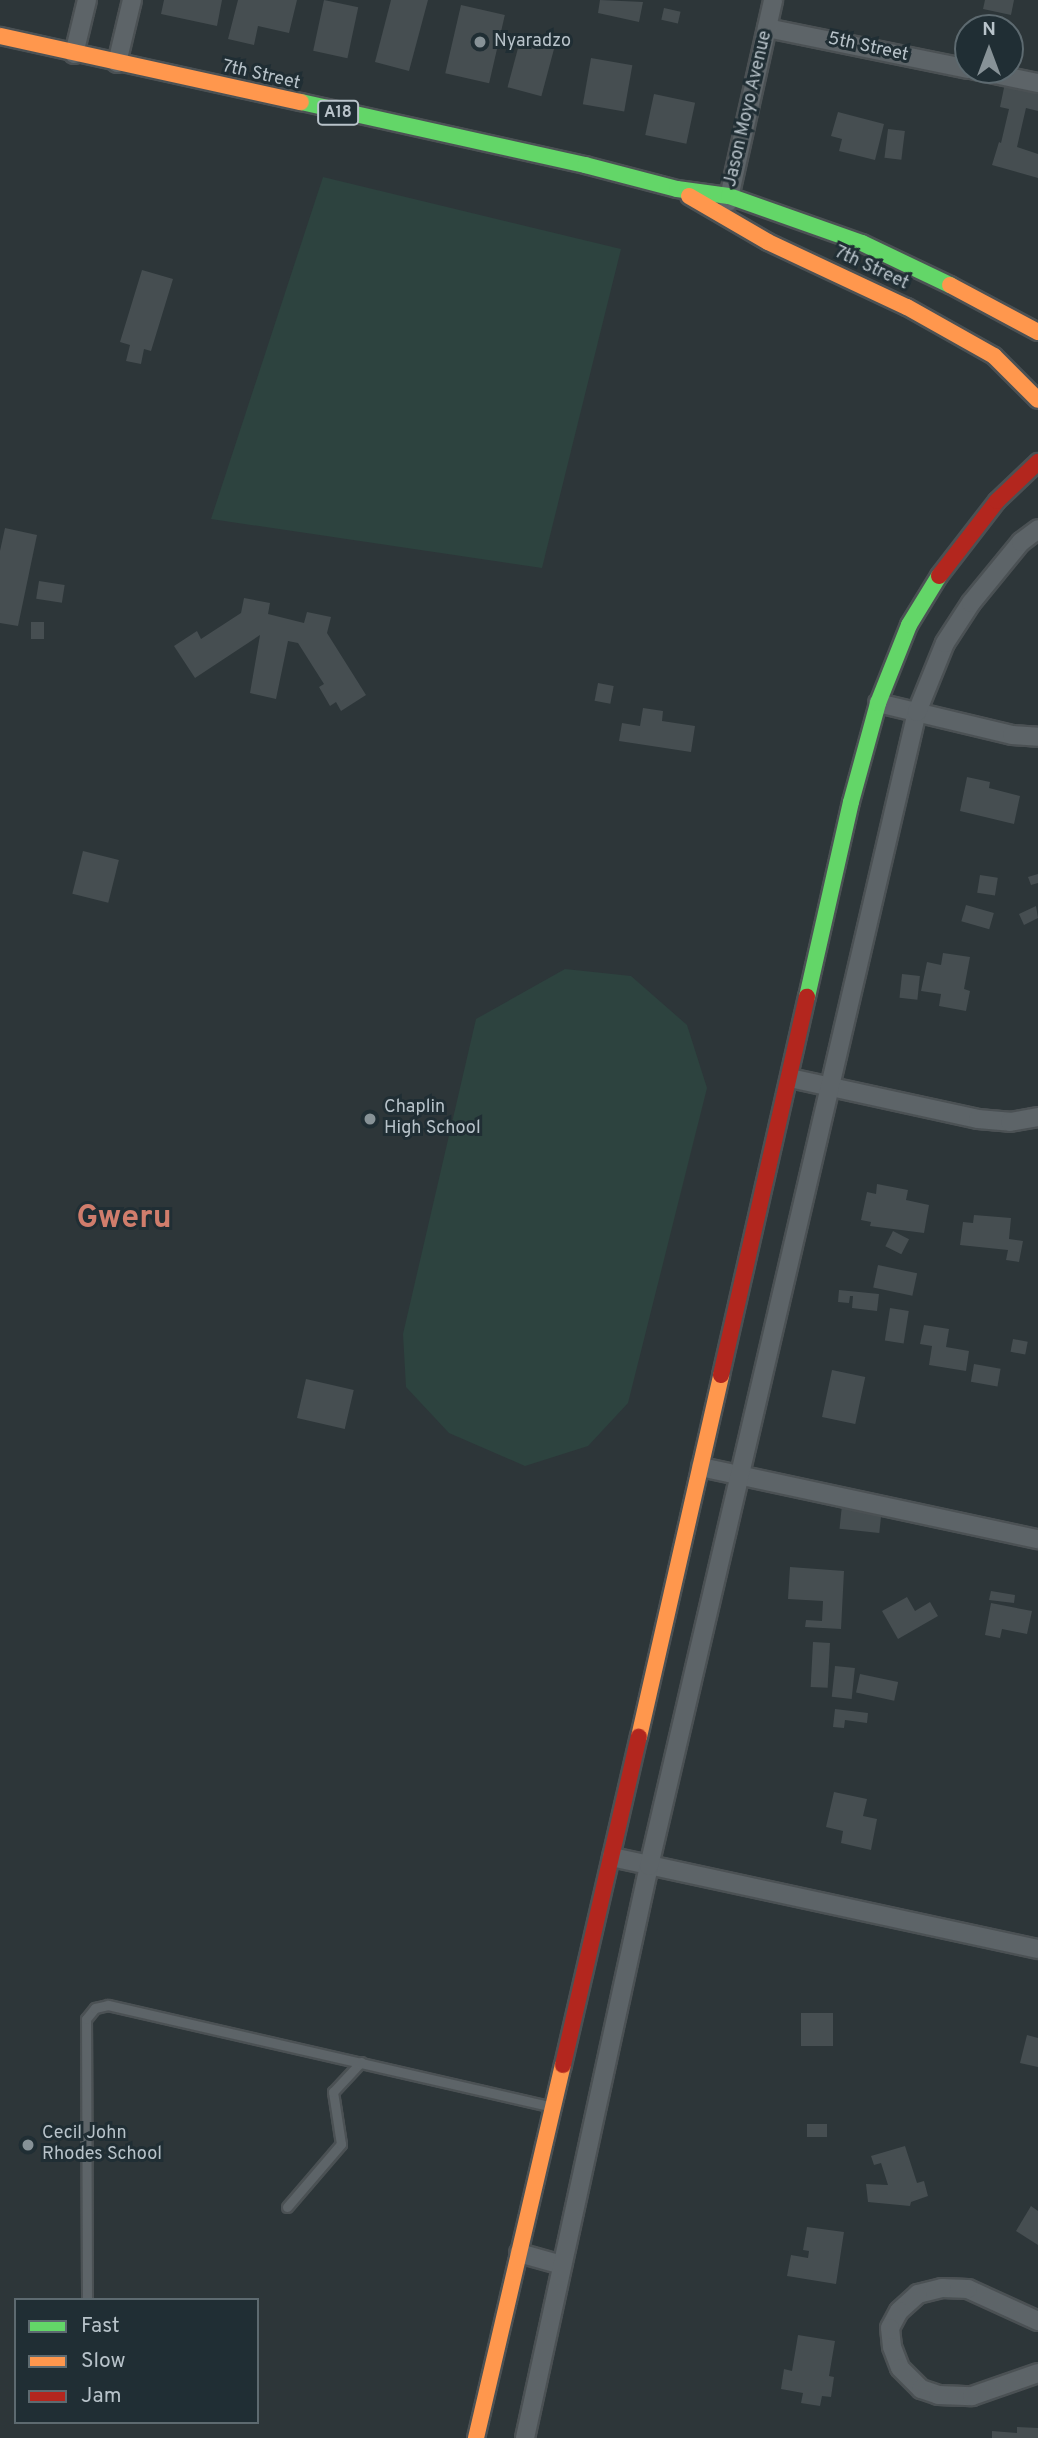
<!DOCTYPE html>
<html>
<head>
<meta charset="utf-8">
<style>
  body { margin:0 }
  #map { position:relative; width:1038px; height:2438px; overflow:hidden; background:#2d3639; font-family:Overpass,sans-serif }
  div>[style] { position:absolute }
  .green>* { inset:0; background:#2d433f }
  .building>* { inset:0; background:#464e51; transform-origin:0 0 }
  .roads { filter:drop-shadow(2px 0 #4b5154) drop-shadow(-2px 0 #4b5154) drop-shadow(0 2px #4b5154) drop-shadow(0 -2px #4b5154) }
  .lane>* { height:9px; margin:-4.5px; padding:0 4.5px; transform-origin:4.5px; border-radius:4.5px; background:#5d6468 }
  .street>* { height:18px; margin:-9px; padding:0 9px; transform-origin:9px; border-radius:9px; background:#5d6468 }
  .fast>* { height:16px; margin:-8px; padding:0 8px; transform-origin:8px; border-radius:8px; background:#63d668 }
  .slow>* { height:16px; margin:-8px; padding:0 8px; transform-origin:8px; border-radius:8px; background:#ff974d }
  .jam>* { height:16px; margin:-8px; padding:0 8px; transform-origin:8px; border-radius:8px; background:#b3261e }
  .dots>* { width:19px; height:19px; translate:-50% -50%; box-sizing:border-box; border:4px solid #202e34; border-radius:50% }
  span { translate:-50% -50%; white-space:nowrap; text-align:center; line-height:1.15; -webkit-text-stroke:6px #202e34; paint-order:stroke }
  .shield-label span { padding:2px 5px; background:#202e34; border:2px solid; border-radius:5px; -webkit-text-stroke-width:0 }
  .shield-label { font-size:16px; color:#b8c3ca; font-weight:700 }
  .poi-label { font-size:18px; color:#b8c3ca }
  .left { translate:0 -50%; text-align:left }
  .street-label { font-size:18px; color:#b8c3ca }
  .town-label { font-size:32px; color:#d07d6c; font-weight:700 }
  .legend { position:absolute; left:14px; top:2298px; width:245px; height:126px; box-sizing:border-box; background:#202e34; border:2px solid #5d6a70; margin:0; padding:9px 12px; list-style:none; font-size:21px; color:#b8c3ca }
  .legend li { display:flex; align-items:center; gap:14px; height:35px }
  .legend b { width:35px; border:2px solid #5d6a70 }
  .north { position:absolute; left:954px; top:14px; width:70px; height:70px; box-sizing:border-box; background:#202e34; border:2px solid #5d6a70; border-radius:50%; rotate:0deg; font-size:19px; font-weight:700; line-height:28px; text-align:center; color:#b8c3ca }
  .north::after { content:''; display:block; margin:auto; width:24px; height:32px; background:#879297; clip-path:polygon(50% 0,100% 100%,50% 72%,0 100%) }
</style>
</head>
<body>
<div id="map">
  <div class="green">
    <i style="clip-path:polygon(323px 177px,621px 249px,542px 568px,211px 519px)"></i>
    <i style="clip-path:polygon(565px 969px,631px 976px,687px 1025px,707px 1088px,628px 1403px,588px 1446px,525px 1466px,449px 1433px,406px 1387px,403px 1334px,476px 1019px)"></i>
  </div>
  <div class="building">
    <i style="clip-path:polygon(164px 0,222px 0,217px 26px,161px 14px)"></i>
    <i style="clip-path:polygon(238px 0,297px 0,289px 33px,258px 26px,254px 45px,228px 39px)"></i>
    <i style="left:324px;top:0;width:35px;height:52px;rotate:12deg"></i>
    <i style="clip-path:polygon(391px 0,428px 0,409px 71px,375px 62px)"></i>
    <i style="clip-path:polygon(600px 0,643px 2px,639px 22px,598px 13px)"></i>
    <i style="clip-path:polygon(985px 0,1014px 0,1011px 15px,983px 9px)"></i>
    <i style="left:461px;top:5px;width:45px;height:70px;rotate:13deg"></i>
    <i style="left:664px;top:8px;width:17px;height:12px;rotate:13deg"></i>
    <i style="left:521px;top:37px;width:35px;height:52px;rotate:15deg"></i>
    <i style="left:591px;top:58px;width:42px;height:47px;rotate:10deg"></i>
    <i style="clip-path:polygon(1005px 83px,1038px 91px,1038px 111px,1026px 108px,1017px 147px,1038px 154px,1038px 178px,992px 165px,999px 142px,1001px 143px,1009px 109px,1000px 107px)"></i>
    <i style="left:654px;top:94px;width:42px;height:42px;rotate:12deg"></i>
    <i style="clip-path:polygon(838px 112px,884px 124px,875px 160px,839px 151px,842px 139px,831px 136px)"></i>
    <i style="left:888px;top:129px;width:17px;height:29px;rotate:7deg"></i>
    <i style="clip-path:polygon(142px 270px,173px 279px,151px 351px,144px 349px,141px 364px,126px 361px,130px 345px,120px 342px)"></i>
    <i style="clip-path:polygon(5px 528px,37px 535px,18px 626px,0 623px,0 551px)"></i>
    <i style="left:39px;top:581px;width:26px;height:18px;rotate:9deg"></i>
    <i style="clip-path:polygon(244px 598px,270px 603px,268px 614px,304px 623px,307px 612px,331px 617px,327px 633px,366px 695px,341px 711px,336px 702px,330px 706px,319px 687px,324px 684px,298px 643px,288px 641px,276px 699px,250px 693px,260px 635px,195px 678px,174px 646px,197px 631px,201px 639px,241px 613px)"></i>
    <i style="left:31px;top:622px;width:13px;height:17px"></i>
    <i style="left:598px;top:683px;width:16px;height:18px;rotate:11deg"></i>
    <i style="clip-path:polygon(643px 708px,663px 711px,662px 721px,695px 726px,691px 752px,619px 741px,622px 723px,640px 726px)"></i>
    <i style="clip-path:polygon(967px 777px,990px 782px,989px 788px,1020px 796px,1014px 824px,960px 811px)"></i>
    <i style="left:83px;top:851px;width:37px;height:44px;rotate:14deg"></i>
    <i style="clip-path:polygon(1038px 874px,1038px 883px,1031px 885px,1028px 877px)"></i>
    <i style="left:980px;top:875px;width:18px;height:18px;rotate:9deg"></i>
    <i style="left:966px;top:905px;width:29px;height:17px;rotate:16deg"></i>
    <i style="clip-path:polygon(1036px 906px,1038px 918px,1024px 925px,1019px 914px)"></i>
    <i style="clip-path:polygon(943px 953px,970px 957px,964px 989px,970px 991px,966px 1011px,939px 1006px,941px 994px,921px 991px,927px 962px,941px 965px)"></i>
    <i style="left:902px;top:974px;width:18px;height:24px;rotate:6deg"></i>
    <i style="clip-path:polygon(877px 1184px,908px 1190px,906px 1200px,929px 1205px,924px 1233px,870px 1226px,871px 1222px,861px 1220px,867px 1192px,876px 1194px)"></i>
    <i style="clip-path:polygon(974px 1215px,1011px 1218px,1009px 1239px,1023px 1241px,1019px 1262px,1006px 1260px,1008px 1250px,960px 1245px,963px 1222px,973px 1223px)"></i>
    <i style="left:893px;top:1231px;width:18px;height:17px;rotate:27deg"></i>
    <i style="left:878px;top:1265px;width:40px;height:23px;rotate:12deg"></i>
    <i style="clip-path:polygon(839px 1290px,879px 1294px,877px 1311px,852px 1308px,853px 1296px,850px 1296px,849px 1303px,838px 1302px)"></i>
    <i style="left:890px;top:1308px;width:19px;height:33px;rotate:9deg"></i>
    <i style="clip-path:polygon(924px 1325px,949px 1329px,946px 1347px,969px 1351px,966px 1371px,929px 1365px,932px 1346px,920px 1344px)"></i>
    <i style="left:1013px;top:1339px;width:15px;height:13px;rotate:11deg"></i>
    <i style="left:974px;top:1364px;width:27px;height:18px;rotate:10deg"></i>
    <i style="left:832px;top:1370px;width:34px;height:48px;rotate:12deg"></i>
    <i style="left:306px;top:1379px;width:49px;height:40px;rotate:13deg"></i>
    <i style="left:842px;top:1505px;width:40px;height:24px;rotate:6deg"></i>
    <i style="clip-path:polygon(790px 1567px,844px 1571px,841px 1629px,805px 1627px,806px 1620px,822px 1621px,823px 1601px,788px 1599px)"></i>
    <i style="clip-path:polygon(991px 1591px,1015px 1595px,1014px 1603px,989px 1600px)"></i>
    <i style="clip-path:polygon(907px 1597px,915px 1611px,930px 1602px,938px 1616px,898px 1639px,882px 1611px)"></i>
    <i style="clip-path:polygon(991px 1603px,1032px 1611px,1027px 1634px,1002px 1629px,1000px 1638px,985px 1635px)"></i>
    <i style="left:813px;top:1642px;width:17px;height:45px;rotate:3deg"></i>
    <i style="left:835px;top:1666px;width:20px;height:31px;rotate:6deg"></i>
    <i style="left:860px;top:1674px;width:39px;height:19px;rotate:12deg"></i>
    <i style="clip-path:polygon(835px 1709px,868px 1713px,867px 1723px,845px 1720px,844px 1728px,833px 1727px)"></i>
    <i style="clip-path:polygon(834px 1792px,867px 1799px,863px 1816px,877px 1819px,871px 1850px,841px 1843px,843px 1831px,826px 1827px)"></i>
    <i style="left:801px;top:2013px;width:32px;height:33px"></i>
    <i style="clip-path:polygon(1027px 2035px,1038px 2038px,1038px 2067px,1020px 2063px)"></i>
    <i style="left:807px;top:2124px;width:20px;height:13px"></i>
    <i style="clip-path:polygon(905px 2146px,917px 2183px,924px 2181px,928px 2196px,911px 2202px,910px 2206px,868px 2202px,866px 2184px,888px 2185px,881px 2163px,874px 2165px,871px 2156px)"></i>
    <i style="clip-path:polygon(1031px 2206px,1038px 2211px,1038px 2245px,1016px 2231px)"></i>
    <i style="clip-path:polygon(807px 2227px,844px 2232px,836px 2284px,787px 2276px,791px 2255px,808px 2258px,809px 2251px,803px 2250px)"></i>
    <i style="clip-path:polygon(798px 2335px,835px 2341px,829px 2376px,834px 2377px,831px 2397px,822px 2396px,820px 2406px,801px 2403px,803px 2393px,781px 2389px,784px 2369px,792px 2371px)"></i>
    <i style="clip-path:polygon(1017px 2427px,1038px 2428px,1038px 2438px,992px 2438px,992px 2431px,1017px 2433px)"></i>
  </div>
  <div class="roads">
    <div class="lane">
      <i style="left:287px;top:2207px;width:83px;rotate:-49.4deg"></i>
      <i style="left:341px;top:2144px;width:53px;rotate:-98.7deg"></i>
      <i style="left:333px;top:2092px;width:41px;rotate:-47deg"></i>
      <i style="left:87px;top:2297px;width:278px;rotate:-90.2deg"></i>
      <i style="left:86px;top:2019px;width:14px;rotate:-51deg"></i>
      <i style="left:95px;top:2008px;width:13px;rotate:-13deg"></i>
      <i style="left:108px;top:2005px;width:456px;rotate:12.9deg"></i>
    </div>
    <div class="street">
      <i style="left:767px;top:28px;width:205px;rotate:11.5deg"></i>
      <i style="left:74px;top:54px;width:56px;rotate:-76.5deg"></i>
      <i style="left:117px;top:63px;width:65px;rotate:-76.6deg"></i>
      <i style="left:975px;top:70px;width:64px;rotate:11.7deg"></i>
      <i style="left:728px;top:202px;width:207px;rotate:-77.4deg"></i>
      <i style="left:878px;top:703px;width:138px;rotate:13.4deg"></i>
      <i style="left:1012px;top:735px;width:26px;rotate:4deg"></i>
      <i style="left:790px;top:1078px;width:192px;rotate:12.3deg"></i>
      <i style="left:978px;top:1119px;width:32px;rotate:5deg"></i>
      <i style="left:1010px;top:1122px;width:28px;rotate:-10deg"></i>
      <i style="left:701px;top:1467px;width:345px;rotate:12.1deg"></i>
      <i style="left:612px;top:1857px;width:436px;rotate:12.2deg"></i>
      <i style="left:519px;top:2253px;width:45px;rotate:15.6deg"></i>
      <i style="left:1038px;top:2321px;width:77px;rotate:-155.4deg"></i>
      <i style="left:968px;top:2289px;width:26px;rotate:-178deg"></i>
      <i style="left:942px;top:2288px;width:25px;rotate:166deg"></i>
      <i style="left:918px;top:2294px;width:25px;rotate:138deg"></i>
      <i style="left:899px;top:2311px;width:19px;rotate:118deg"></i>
      <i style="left:890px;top:2328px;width:19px;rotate:84deg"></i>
      <i style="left:892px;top:2347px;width:22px;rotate:69deg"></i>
      <i style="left:900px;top:2368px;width:30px;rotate:45deg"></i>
      <i style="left:921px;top:2389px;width:18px;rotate:19deg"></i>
      <i style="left:938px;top:2395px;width:34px;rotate:2deg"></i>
      <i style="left:972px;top:2396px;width:70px;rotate:-19.2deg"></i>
      <i style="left:525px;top:2438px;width:585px;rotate:-77.77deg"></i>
      <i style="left:649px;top:1866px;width:1185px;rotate:-76.93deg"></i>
      <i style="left:917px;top:712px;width:74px;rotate:-67.9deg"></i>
      <i style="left:945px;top:643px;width:48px;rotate:-57deg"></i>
      <i style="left:971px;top:603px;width:79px;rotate:-50.7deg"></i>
      <i style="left:1021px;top:542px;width:21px;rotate:-37deg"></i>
    </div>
    <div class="fast">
      <i style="left:301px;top:102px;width:291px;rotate:12.5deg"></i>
      <i style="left:585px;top:165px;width:95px;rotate:14.6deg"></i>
      <i style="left:677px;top:189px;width:52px;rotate:7.7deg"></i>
      <i style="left:729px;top:196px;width:141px;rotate:19.5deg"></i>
      <i style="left:862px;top:243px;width:98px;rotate:25.5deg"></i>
      <i style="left:807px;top:997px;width:200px;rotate:-77.3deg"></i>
      <i style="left:851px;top:802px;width:103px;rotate:-74.7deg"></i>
      <i style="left:878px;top:703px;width:84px;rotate:-68.3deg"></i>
      <i style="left:909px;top:625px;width:57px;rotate:-58.5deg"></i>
    </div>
    <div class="slow">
      <i style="left:0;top:36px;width:308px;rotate:12.4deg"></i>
      <i style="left:689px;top:196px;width:91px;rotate:30.2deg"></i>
      <i style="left:768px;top:242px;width:153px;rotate:25.1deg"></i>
      <i style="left:907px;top:307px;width:100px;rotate:29.4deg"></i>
      <i style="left:994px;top:356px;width:62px;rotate:45deg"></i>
      <i style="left:950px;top:285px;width:100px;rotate:28.1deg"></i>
      <i style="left:639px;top:1737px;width:371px;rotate:-77.2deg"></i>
      <i style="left:476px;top:2438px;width:383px;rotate:-76.9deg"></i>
    </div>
    <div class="jam">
      <i style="left:939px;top:576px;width:95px;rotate:-52.3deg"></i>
      <i style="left:997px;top:501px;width:57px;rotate:-43.6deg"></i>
      <i style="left:721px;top:1375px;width:388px;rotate:-77.2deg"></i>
      <i style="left:563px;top:2065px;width:337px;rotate:-77deg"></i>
    </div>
  </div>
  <div class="dots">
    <i style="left:480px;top:42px;background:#879297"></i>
    <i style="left:370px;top:1119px;background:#879297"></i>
    <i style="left:28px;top:2145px;background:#879297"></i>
  </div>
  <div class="shield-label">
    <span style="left:338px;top:113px">A18</span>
  </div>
  <div class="poi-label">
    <span class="left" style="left:494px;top:42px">Nyaradzo</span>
    <span class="left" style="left:384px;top:1119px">Chaplin<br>High School</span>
    <span class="left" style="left:42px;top:2145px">Cecil John<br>Rhodes School</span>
  </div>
  <div class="street-label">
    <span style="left:868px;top:48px;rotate:12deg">5th Street</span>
    <span style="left:261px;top:76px;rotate:13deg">7th Street</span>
    <span style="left:749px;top:109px;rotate:-77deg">Jason Moyo Avenue</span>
    <span style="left:871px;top:269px;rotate:25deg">7th Street</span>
  </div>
  <div class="town-label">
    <span style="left:124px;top:1219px">Gweru</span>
  </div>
  <ul class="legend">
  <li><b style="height:9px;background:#63d668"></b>Fast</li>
  <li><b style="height:9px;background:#ff974d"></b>Slow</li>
  <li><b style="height:9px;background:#b3261e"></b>Jam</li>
  </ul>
  <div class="north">N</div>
</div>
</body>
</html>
